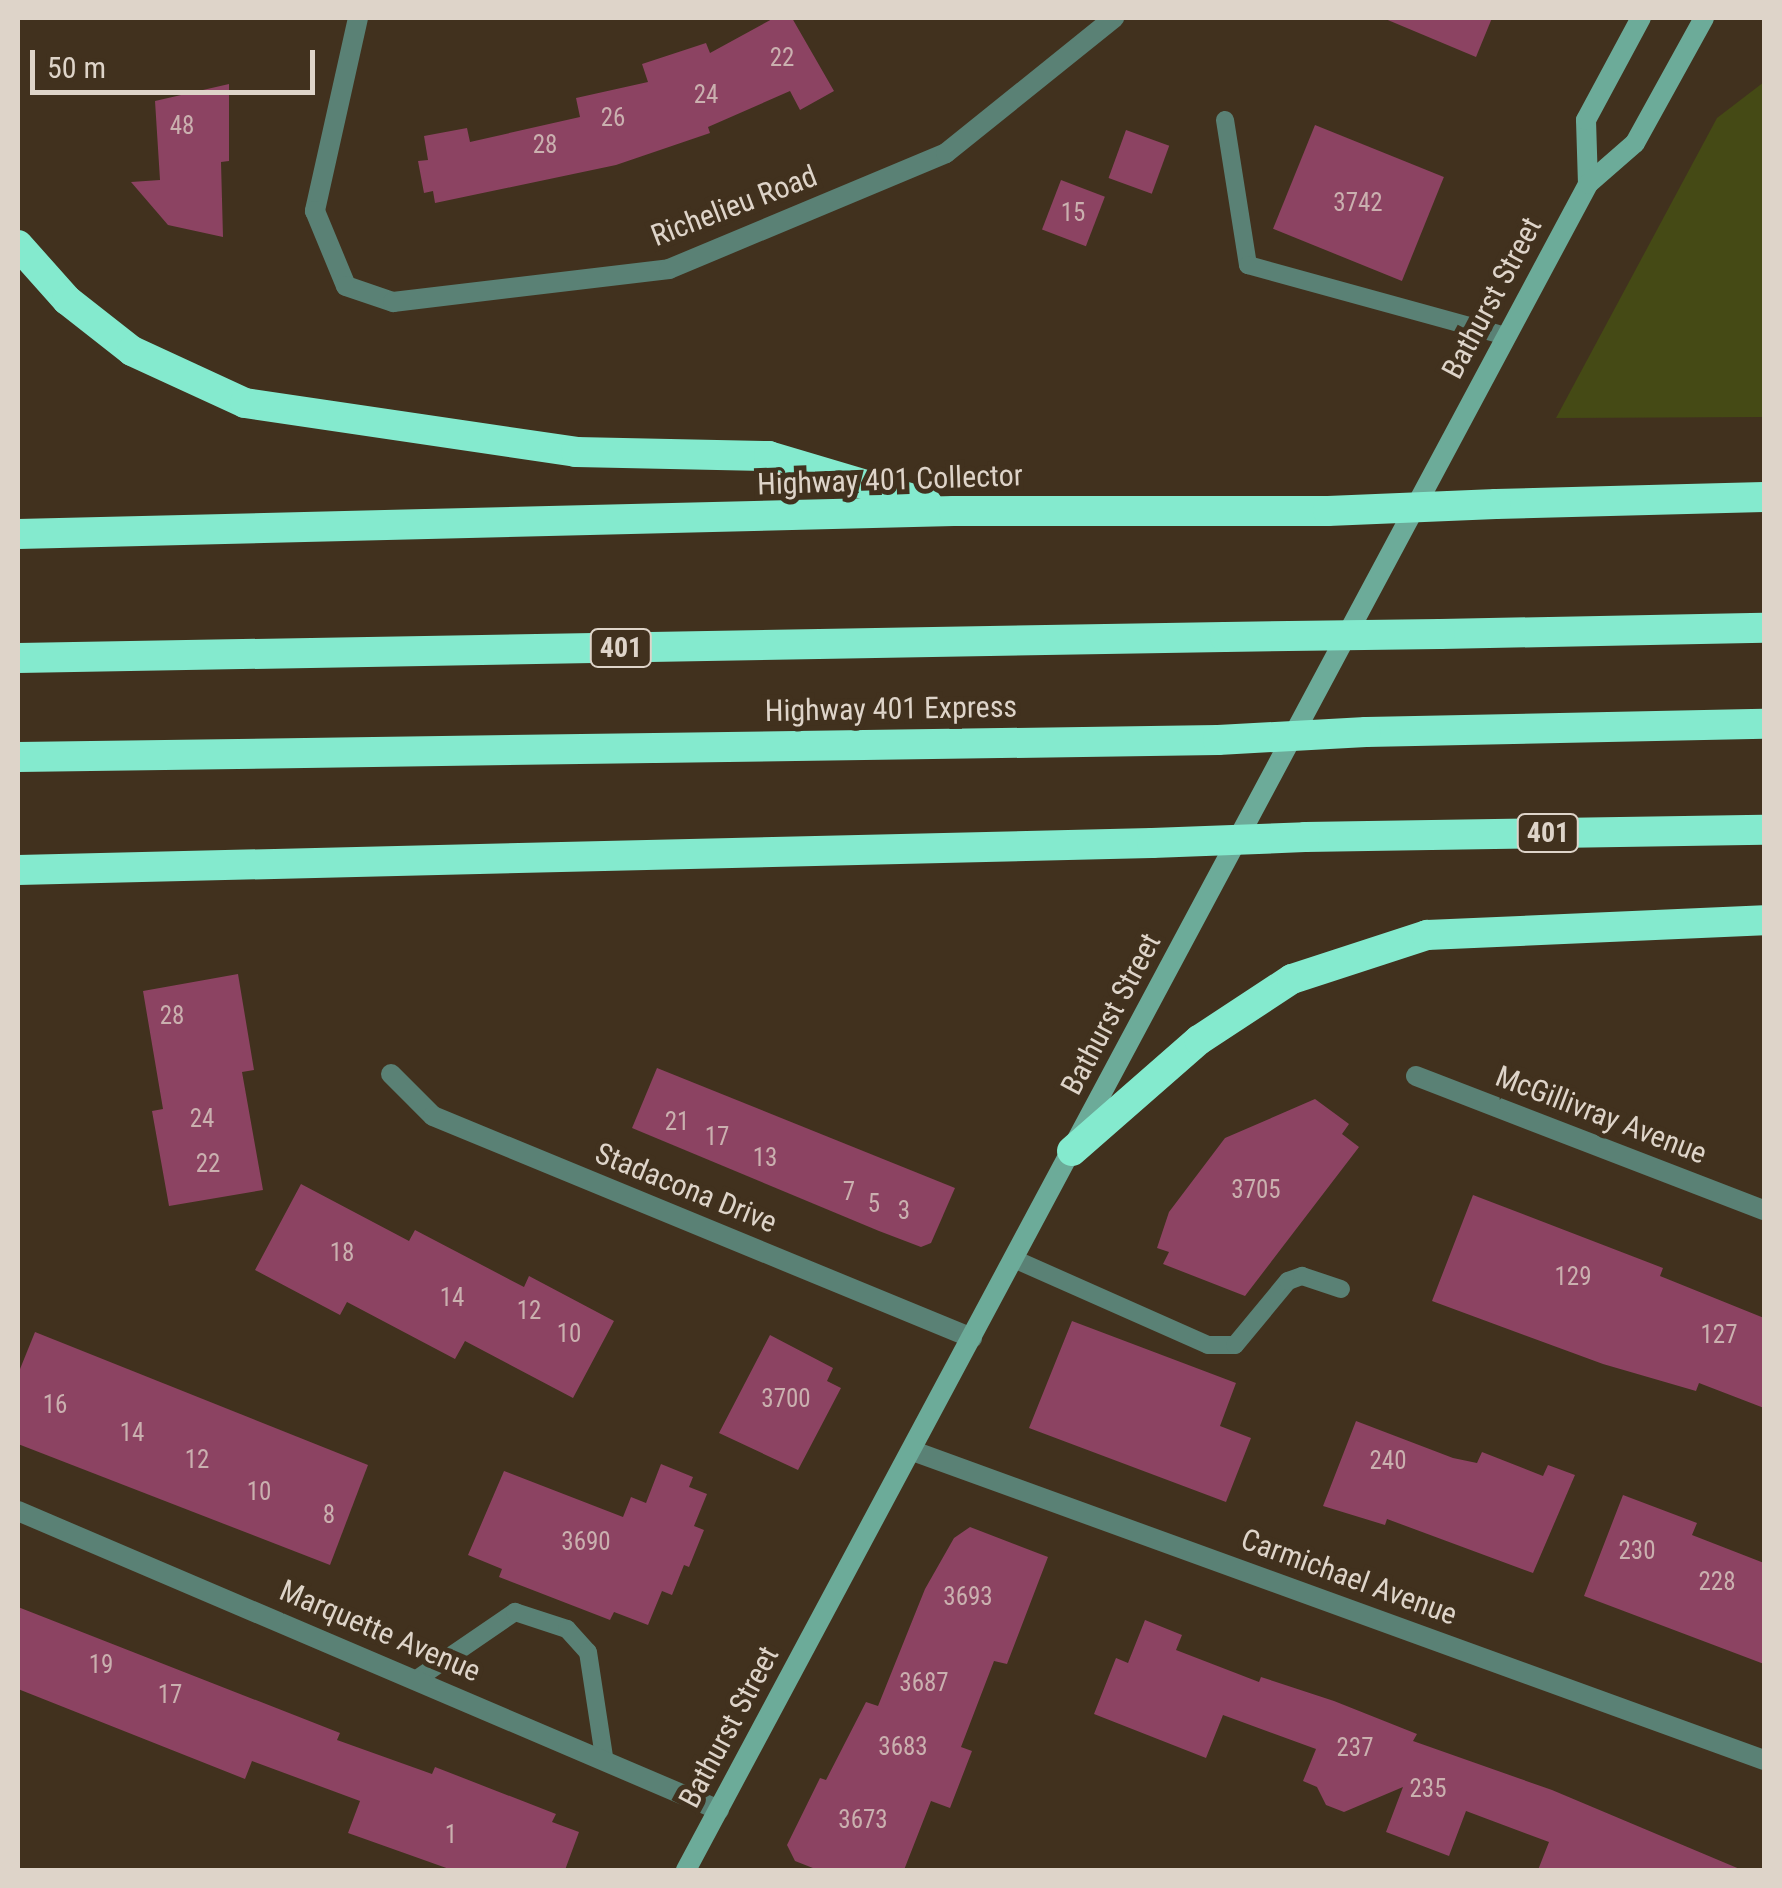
<!DOCTYPE html>
<html>
<head>
<meta charset="utf-8">
<style>
  body { margin:0 }
  #map { position:relative; width:1782px; height:1888px; overflow:hidden; background:#41311e; font-family:"Roboto Condensed",sans-serif }
  div>[style] { position:absolute }
  .green>* { inset:0; background:#454a15 }
  .building>* { inset:0; background:#8c4362; transform-origin:0 0 }
  .lane>* { height:18px; margin:-9px; padding:0 9px; transform-origin:9px; border-radius:9px; background:#5a8175 }
  .street>* { height:20px; margin:-10px; padding:0 10px; transform-origin:10px; border-radius:10px; background:#5a8175 }
  .secondary>* { height:20px; margin:-10px; padding:0 10px; transform-origin:10px; border-radius:10px; background:#6cab99 }
  .highway>* { height:30px; margin:-15px; padding:0 15px; transform-origin:15px; border-radius:15px; background:#84eace }
  .highway-bridge>* { height:30px; margin:-15px; padding:0 15px; transform-origin:15px; border-radius:15px; background:#84eace }
  span { translate:-50% -50%; white-space:nowrap; text-align:center; line-height:1.15; -webkit-text-stroke:10px #41311e; paint-order:stroke }
  .number-label { font-size:25px; color:#cab0af }
  .number-label span { -webkit-text-stroke-width:0 }
  .shield-label span { padding:2px 8px; background:#41311e; border:2px solid; border-radius:8px; -webkit-text-stroke-width:0 }
  .shield-label { font-size:28px; color:#ded4c9; font-weight:700 }
  .street-label { font-size:30px; color:#ded4c9 }
  .frame { position:absolute; inset:0; border:20px solid #ded4c9; pointer-events:none }
  .scale { position:absolute; left:30px; top:50px; width:285px; height:45px; box-sizing:border-box; border:5px solid #ded4c9; border-top:0; padding-left:12px; font-size:30px; line-height:35px; white-space:nowrap; color:#ded4c9; -webkit-text-stroke:8px #41311e; paint-order:stroke }
</style>
</head>
<body>
<div id="map">
  <div class="green">
    <i style="clip-path:polygon(1764px 82px,1764px 417px,1556px 418px,1717px 118px)"></i>
  </div>
  <div class="building">
    <i style="clip-path:polygon(774px 18px,792px 18px,834px 91px,800px 110px,790px 91px,708px 127px,710px 133px,616px 165px,435px 203px,433px 191px,424px 193px,418px 161px,428px 160px,424px 136px,467px 128px,470px 142px,580px 117px,576px 98px,648px 82px,642px 64px,706px 43px,710px 53px)"></i>
    <i style="clip-path:polygon(1383px 18px,1492px 18px,1476px 57px)"></i>
    <i style="clip-path:polygon(229px 84px,229px 161px,221px 162px,223px 237px,168px 225px,131px 182px,160px 180px,155px 101px)"></i>
    <i style="left:1315px;top:125px;width:139px;height:112px;rotate:22deg"></i>
    <i style="left:1126px;top:130px;width:46px;height:51px;rotate:20deg"></i>
    <i style="left:1061px;top:180px;width:47px;height:53px;rotate:21deg"></i>
    <i style="clip-path:polygon(238px 974px,254px 1070px,242px 1072px,263px 1190px,169px 1206px,152px 1111px,163px 1109px,143px 991px)"></i>
    <i style="clip-path:polygon(657px 1068px,955px 1188px,931px 1243px,921px 1247px,879px 1231px,632px 1128px)"></i>
    <i style="clip-path:polygon(1315px 1099px,1349px 1124px,1342px 1134px,1359px 1147px,1245px 1296px,1163px 1264px,1169px 1252px,1157px 1248px,1169px 1212px,1225px 1138px)"></i>
    <i style="clip-path:polygon(301px 1184px,409px 1241px,415px 1230px,524px 1287px,529px 1276px,614px 1321px,573px 1398px,465px 1341px,455px 1359px,347px 1302px,340px 1315px,255px 1270px)"></i>
    <i style="clip-path:polygon(1473px 1195px,1663px 1268px,1660px 1276px,1764px 1318px,1764px 1408px,1699px 1383px,1696px 1391px,1603px 1364px,1432px 1301px)"></i>
    <i style="clip-path:polygon(1072px 1321px,1236px 1383px,1220px 1426px,1251px 1438px,1226px 1502px,1029px 1428px)"></i>
    <i style="clip-path:polygon(35px 1332px,368px 1465px,330px 1565px,18px 1444px,18px 1374px)"></i>
    <i style="clip-path:polygon(770px 1335px,833px 1368px,827px 1381px,841px 1388px,798px 1470px,719px 1433px)"></i>
    <i style="clip-path:polygon(1356px 1421px,1453px 1458px,1477px 1463px,1482px 1452px,1543px 1476px,1548px 1465px,1575px 1475px,1533px 1573px,1387px 1519px,1385px 1525px,1323px 1506px)"></i>
    <i style="clip-path:polygon(661px 1464px,693px 1477px,689px 1487px,707px 1494px,694px 1526px,704px 1530px,689px 1567px,684px 1565px,672px 1595px,662px 1591px,648px 1625px,614px 1612px,610px 1620px,499px 1577px,502px 1569px,468px 1555px,504px 1471px,623px 1517px,631px 1497px,646px 1503px)"></i>
    <i style="clip-path:polygon(1623px 1495px,1697px 1523px,1692px 1535px,1764px 1563px,1764px 1664px,1584px 1596px)"></i>
    <i style="clip-path:polygon(970px 1527px,1048px 1557px,1007px 1664px,994px 1661px,961px 1747px,972px 1751px,950px 1808px,931px 1801px,904px 1870px,818px 1870px,795px 1861px,787px 1845px,820px 1778px,826px 1780px,866px 1702px,878px 1706px,925px 1589px,954px 1538px)"></i>
    <i style="clip-path:polygon(18px 1607px,340px 1733px,337px 1740px,432px 1774px,435px 1767px,556px 1814px,552px 1822px,579px 1832px,565px 1870px,452px 1870px,348px 1833px,360px 1801px,252px 1761px,245px 1779px,18px 1689px)"></i>
    <i style="clip-path:polygon(1145px 1620px,1182px 1635px,1176px 1650px,1259px 1682px,1261px 1677px,1334px 1701px,1417px 1734px,1413px 1741px,1552px 1790px,1742px 1870px,1538px 1870px,1549px 1842px,1466px 1811px,1449px 1856px,1386px 1832px,1403px 1787px,1344px 1812px,1326px 1805px,1317px 1787px,1303px 1781px,1316px 1749px,1223px 1715px,1206px 1758px,1094px 1714px,1116px 1658px,1128px 1663px)"></i>
  </div>
  <div class="lane">
    <i style="left:1225px;top:120px;width:147px;rotate:81deg"></i>
    <i style="left:1248px;top:265px;width:267px;rotate:15.4deg"></i>
    <i style="left:1014px;top:1259px;width:212px;rotate:23.9deg"></i>
    <i style="left:1208px;top:1345px;width:27px"></i>
    <i style="left:1235px;top:1345px;width:83px;rotate:-50.4deg"></i>
    <i style="left:1288px;top:1281px;width:15px;rotate:-20deg"></i>
    <i style="left:1302px;top:1276px;width:41px;rotate:18.4deg"></i>
    <i style="left:417px;top:1679px;width:119px;rotate:-34.4deg"></i>
    <i style="left:515px;top:1612px;width:55px;rotate:18.1deg"></i>
    <i style="left:567px;top:1629px;width:31px;rotate:48deg"></i>
    <i style="left:588px;top:1652px;width:106px;rotate:81.3deg"></i>
  </div>
  <div class="street">
    <i style="left:358px;top:18px;width:198px;rotate:102.6deg"></i>
    <i style="left:315px;top:211px;width:81px;rotate:67.5deg"></i>
    <i style="left:346px;top:286px;width:50px;rotate:18.8deg"></i>
    <i style="left:393px;top:302px;width:278px;rotate:-6.8deg"></i>
    <i style="left:669px;top:269px;width:300px;rotate:-22.7deg"></i>
    <i style="left:946px;top:153px;width:216px;rotate:-38.8deg"></i>
    <i style="left:391px;top:1074px;width:59px;rotate:45deg"></i>
    <i style="left:433px;top:1116px;width:583px;rotate:22.39deg"></i>
    <i style="left:1416px;top:1076px;width:373px;rotate:21.1deg"></i>
    <i style="left:913px;top:1451px;width:905px;rotate:19.96deg"></i>
    <i style="left:18px;top:1511px;width:762px;rotate:23.1deg"></i>
  </div>
  <div class="secondary">
    <i style="left:1588px;top:184px;width:64px;rotate:-91.8deg"></i>
    <i style="left:1586px;top:120px;width:116px;rotate:-61.7deg"></i>
    <i style="left:686px;top:1870px;width:1912px;rotate:-61.85deg"></i>
    <i style="left:1588px;top:184px;width:62px;rotate:-41.1deg"></i>
    <i style="left:1635px;top:143px;width:143px;rotate:-61.1deg"></i>
  </div>
  <div class="highway">
    <i style="left:18px;top:245px;width:74px;rotate:48.3deg"></i>
    <i style="left:67px;top:300px;width:83px;rotate:38.1deg"></i>
    <i style="left:132px;top:351px;width:124px;rotate:24.7deg"></i>
    <i style="left:245px;top:403px;width:335px;rotate:8.4deg"></i>
    <i style="left:576px;top:452px;width:193px;rotate:1.2deg"></i>
    <i style="left:769px;top:456px;width:165px;rotate:16.6deg"></i>
    <i style="left:1496px;top:504px;width:268px;rotate:-1.5deg"></i>
    <i style="left:18px;top:534px;width:936px;rotate:-1.41deg"></i>
    <i style="left:954px;top:511px;width:374px"></i>
    <i style="left:1440px;top:634px;width:324px;rotate:-1.1deg"></i>
    <i style="left:18px;top:658px;width:1207px;rotate:-1deg"></i>
    <i style="left:1366px;top:732px;width:398px;rotate:-1.2deg"></i>
    <i style="left:18px;top:757px;width:1200px;rotate:-0.81deg"></i>
    <i style="left:1305px;top:837px;width:459px;rotate:-0.9deg"></i>
    <i style="left:18px;top:870px;width:1134px;rotate:-1.36deg"></i>
    <i style="left:1072px;top:1151px;width:169px;rotate:-41.2deg"></i>
    <i style="left:1199px;top:1040px;width:111px;rotate:-33.3deg"></i>
    <i style="left:1292px;top:979px;width:142px;rotate:-18.1deg"></i>
    <i style="left:1427px;top:935px;width:337px;rotate:-2.5deg"></i>
  </div>
  <div class="highway-bridge">
    <i style="left:1328px;top:511px;width:168px;rotate:-2.4deg"></i>
    <i style="left:1225px;top:637px;width:215px;rotate:-0.8deg"></i>
    <i style="left:1218px;top:740px;width:148px;rotate:-3.1deg"></i>
    <i style="left:1152px;top:843px;width:153px;rotate:-2.2deg"></i>
  </div>
  <div class="number-label">
    <span style="left:782px;top:58px">22</span>
    <span style="left:706px;top:95px">24</span>
    <span style="left:613px;top:118px">26</span>
    <span style="left:182px;top:126px">48</span>
    <span style="left:545px;top:145px">28</span>
    <span style="left:1358px;top:203px">3742</span>
    <span style="left:1073px;top:213px">15</span>
    <span style="left:172px;top:1016px">28</span>
    <span style="left:202px;top:1119px">24</span>
    <span style="left:677px;top:1122px">21</span>
    <span style="left:717px;top:1137px">17</span>
    <span style="left:765px;top:1158px">13</span>
    <span style="left:208px;top:1164px">22</span>
    <span style="left:1256px;top:1190px">3705</span>
    <span style="left:849px;top:1192px">7</span>
    <span style="left:874px;top:1204px">5</span>
    <span style="left:904px;top:1211px">3</span>
    <span style="left:342px;top:1253px">18</span>
    <span style="left:1573px;top:1277px">129</span>
    <span style="left:452px;top:1298px">14</span>
    <span style="left:529px;top:1311px">12</span>
    <span style="left:569px;top:1334px">10</span>
    <span style="left:1719px;top:1335px">127</span>
    <span style="left:786px;top:1399px">3700</span>
    <span style="left:55px;top:1405px">16</span>
    <span style="left:132px;top:1433px">14</span>
    <span style="left:197px;top:1460px">12</span>
    <span style="left:1388px;top:1461px">240</span>
    <span style="left:259px;top:1492px">10</span>
    <span style="left:329px;top:1515px">8</span>
    <span style="left:586px;top:1542px">3690</span>
    <span style="left:1637px;top:1551px">230</span>
    <span style="left:1717px;top:1582px">228</span>
    <span style="left:968px;top:1597px">3693</span>
    <span style="left:101px;top:1665px">19</span>
    <span style="left:924px;top:1683px">3687</span>
    <span style="left:170px;top:1695px">17</span>
    <span style="left:903px;top:1747px">3683</span>
    <span style="left:1355px;top:1748px">237</span>
    <span style="left:1428px;top:1789px">235</span>
    <span style="left:863px;top:1820px">3673</span>
    <span style="left:451px;top:1835px">1</span>
  </div>
  <div class="shield-label">
    <span style="left:621px;top:648px">401</span>
    <span style="left:1548px;top:833px">401</span>
  </div>
  <div class="street-label">
    <span style="left:734px;top:206px;rotate:-21deg">Richelieu Road</span>
    <span style="left:1492px;top:298px;rotate:-62deg">Bathurst Street</span>
    <span style="left:890px;top:480px;rotate:-2deg">Highway 401 Collector</span>
    <span style="left:891px;top:709px;rotate:-1deg">Highway 401 Express</span>
    <span style="left:1111px;top:1014px;rotate:-62deg">Bathurst Street</span>
    <span style="left:1601px;top:1115px;rotate:21deg">McGillivray Avenue</span>
    <span style="left:686px;top:1188px;rotate:22deg">Stadacona Drive</span>
    <span style="left:1349px;top:1577px;rotate:20deg">Carmichael Avenue</span>
    <span style="left:380px;top:1631px;rotate:23deg">Marquette Avenue</span>
    <span style="left:729px;top:1727px;rotate:-62deg">Bathurst Street</span>
  </div>
  <div class="frame"></div>
  <div class="scale">50 m</div>
</div>
</body>
</html>
